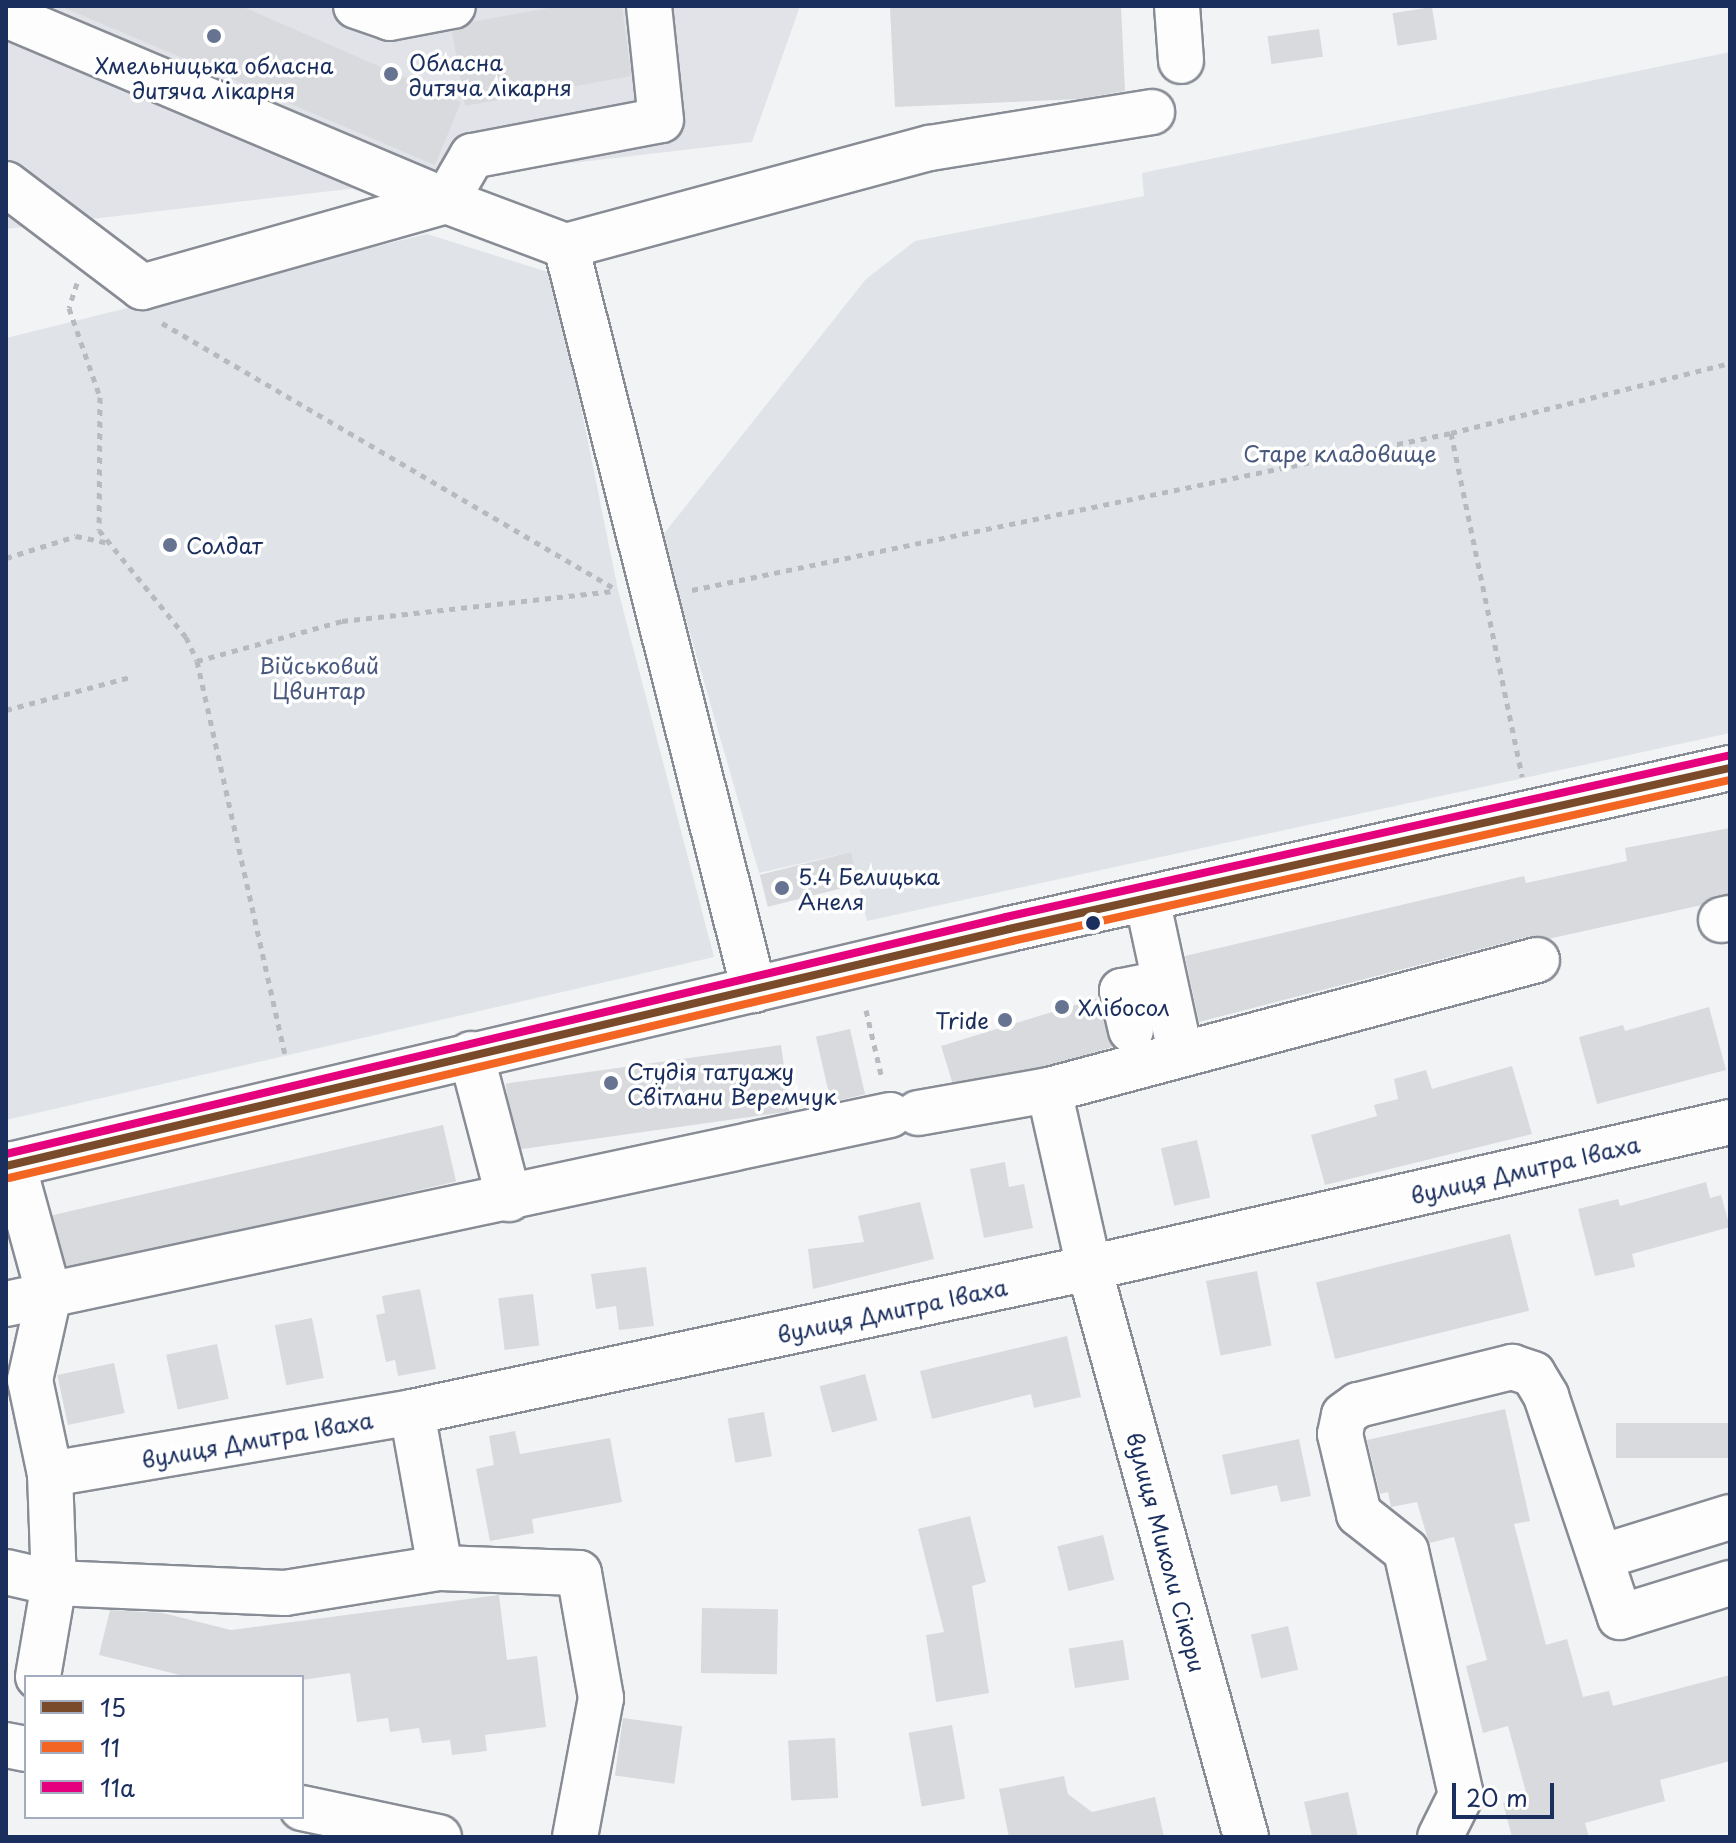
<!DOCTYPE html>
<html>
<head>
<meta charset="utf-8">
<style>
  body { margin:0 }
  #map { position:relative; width:1736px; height:1843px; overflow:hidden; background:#f2f3f4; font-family:"Playpen Sans",sans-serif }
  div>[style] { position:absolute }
  .built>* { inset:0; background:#e1e3e8 }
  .green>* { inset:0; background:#e0e3e8 }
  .building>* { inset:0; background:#d8dadd; transform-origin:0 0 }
  .path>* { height:5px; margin-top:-2.5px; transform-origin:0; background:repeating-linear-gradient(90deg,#b7babf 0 6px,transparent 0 12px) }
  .roads { filter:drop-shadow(2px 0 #888c95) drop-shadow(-2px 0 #888c95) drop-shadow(0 2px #888c95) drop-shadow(0 -2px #888c95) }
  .minor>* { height:44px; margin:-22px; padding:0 22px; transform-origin:22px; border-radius:22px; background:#fdfdfd }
  .major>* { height:44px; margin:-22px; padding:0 22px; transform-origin:22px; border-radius:22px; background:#fdfdfd }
  .bus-1>* { height:8px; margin:-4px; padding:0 4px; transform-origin:4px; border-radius:4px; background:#7a4b2a }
  .bus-2>* { height:8px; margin:-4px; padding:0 4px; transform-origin:4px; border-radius:4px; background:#f26522 }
  .bus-3>* { height:8px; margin:-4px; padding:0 4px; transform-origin:4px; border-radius:4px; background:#e5007d }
  .dots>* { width:22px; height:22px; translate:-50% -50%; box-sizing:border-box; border:4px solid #fff; border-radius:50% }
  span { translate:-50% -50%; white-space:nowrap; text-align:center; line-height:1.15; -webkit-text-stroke:7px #fff; paint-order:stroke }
  .poi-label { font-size:22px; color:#1b2f5e }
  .left { translate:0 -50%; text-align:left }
  .right { translate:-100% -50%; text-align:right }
  .park-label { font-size:22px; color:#49597e }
  .street-label { font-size:22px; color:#1b2f5e }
  .frame { position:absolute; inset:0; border:8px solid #1b2f5e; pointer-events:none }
  .legend { position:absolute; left:24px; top:1675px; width:280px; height:144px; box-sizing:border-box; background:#fff; border:2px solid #a4acbf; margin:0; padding:10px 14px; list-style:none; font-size:24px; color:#1b2f5e }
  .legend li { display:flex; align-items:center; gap:16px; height:40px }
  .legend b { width:40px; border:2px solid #a4acbf }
  .scale { position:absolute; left:1452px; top:1783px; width:102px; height:36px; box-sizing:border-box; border:4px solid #1b2f5e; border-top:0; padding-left:10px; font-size:24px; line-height:28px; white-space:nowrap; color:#1b2f5e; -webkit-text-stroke:6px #fff; paint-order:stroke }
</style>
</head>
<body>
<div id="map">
  <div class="built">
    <i style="clip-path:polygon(6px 6px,800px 6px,752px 142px,6px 229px)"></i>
  </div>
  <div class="green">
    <i style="clip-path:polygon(1730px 52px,1730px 733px,867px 921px,851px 852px,759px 873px,662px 536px,866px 279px,915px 241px,1144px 196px,1142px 173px)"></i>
    <i style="clip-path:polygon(427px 234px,554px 274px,618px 590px,714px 957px,6px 1120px,6px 338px)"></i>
  </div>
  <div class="building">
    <i style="clip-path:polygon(60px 6px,241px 6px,461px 102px,435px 165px)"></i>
    <i style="clip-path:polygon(560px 6px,622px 6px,631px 76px,465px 106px,452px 32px,471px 22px)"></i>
    <i style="clip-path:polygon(1121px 6px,1125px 91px,1079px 99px,895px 107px,890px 8px)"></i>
    <i style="left:1432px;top:7px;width:33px;height:40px;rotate:81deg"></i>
    <i style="left:1319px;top:29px;width:28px;height:52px;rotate:82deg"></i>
    <i style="clip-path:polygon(1730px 828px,1730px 894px,1702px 905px,1548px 939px,1531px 936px,1199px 1022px,1185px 956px,1524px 876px,1526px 883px,1627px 861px,1625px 848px)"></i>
    <i style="left:851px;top:852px;width:33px;height:94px;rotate:76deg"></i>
    <i style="left:1098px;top:998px;width:51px;height:164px;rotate:73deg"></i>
    <i style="clip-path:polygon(1709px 1007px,1726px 1070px,1597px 1104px,1579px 1037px,1623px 1025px,1625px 1031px)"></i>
    <i style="left:850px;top:1029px;width:67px;height:35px;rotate:77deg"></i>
    <i style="left:781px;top:1045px;width:67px;height:278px;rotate:82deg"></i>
    <i style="clip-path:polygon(1512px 1066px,1532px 1134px,1325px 1185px,1311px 1135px,1377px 1116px,1374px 1105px,1398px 1099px,1394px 1079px,1426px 1070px,1432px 1089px)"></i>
    <i style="left:443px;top:1125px;width:58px;height:401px;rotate:77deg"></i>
    <i style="left:1197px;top:1140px;width:59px;height:37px;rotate:77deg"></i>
    <i style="clip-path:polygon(1005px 1162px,1009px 1187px,1024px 1184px,1033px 1228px,984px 1238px,970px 1169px)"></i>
    <i style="clip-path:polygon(1706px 1182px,1710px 1198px,1721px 1195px,1730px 1227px,1632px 1254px,1635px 1267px,1595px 1276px,1578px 1209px,1618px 1199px,1620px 1206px)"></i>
    <i style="clip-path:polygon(920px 1202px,934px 1259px,813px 1289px,808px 1249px,864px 1242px,858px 1216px)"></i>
    <i style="left:1510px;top:1234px;width:79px;height:200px;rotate:76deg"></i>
    <i style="clip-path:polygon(646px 1267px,654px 1326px,619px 1330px,616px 1306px,596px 1309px,591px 1274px)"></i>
    <i style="left:1257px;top:1271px;width:76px;height:52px;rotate:79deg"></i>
    <i style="clip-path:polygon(420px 1289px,436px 1369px,398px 1376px,395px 1360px,386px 1362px,376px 1315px,385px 1313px,382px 1296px)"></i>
    <i style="left:533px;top:1294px;width:52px;height:35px;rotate:83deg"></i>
    <i style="left:312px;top:1318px;width:61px;height:38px;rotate:79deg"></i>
    <i style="clip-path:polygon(1067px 1336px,1081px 1397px,1034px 1408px,1031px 1394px,932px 1419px,920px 1371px)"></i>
    <i style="left:217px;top:1344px;width:56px;height:52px;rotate:78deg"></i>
    <i style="left:114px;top:1363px;width:51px;height:58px;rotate:78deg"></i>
    <i style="left:865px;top:1374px;width:48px;height:47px;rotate:75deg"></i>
    <i style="clip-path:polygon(1505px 1409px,1530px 1521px,1514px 1524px,1546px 1645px,1567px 1639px,1583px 1697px,1609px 1691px,1613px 1706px,1730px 1675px,1730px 1761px,1660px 1780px,1665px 1801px,1585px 1823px,1589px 1837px,1512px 1837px,1503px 1803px,1527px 1796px,1508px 1726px,1483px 1733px,1466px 1666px,1487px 1660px,1454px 1537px,1429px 1543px,1417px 1502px,1391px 1507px,1388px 1492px,1380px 1494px,1367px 1440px)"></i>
    <i style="left:764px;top:1412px;width:45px;height:37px;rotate:80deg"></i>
    <i style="left:1730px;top:1423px;width:35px;height:114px;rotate:90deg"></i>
    <i style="clip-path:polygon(515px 1431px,520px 1454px,610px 1438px,622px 1502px,532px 1519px,534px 1533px,490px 1541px,476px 1469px,494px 1465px,489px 1436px)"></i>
    <i style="clip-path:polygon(1299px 1439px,1311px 1496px,1281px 1502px,1277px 1485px,1231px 1495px,1222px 1455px)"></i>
    <i style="clip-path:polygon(970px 1516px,986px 1582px,972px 1586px,989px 1693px,936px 1702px,926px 1635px,944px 1632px,918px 1529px)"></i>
    <i style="left:1103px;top:1535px;width:46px;height:47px;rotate:76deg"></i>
    <i style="clip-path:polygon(499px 1595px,507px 1660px,537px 1656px,546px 1727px,485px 1735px,487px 1751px,452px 1755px,450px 1740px,422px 1743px,419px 1728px,390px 1732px,388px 1718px,357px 1722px,350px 1673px,302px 1680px,188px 1677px,99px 1655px,110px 1610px,163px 1613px,231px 1630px)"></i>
    <i style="left:702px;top:1608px;width:76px;height:65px;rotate:1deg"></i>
    <i style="left:1288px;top:1626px;width:45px;height:38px;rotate:77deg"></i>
    <i style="left:1123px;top:1640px;width:40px;height:55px;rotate:81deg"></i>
    <i style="left:623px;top:1718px;width:60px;height:58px;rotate:8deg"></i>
    <i style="left:952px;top:1725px;width:75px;height:44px;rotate:80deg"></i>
    <i style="left:835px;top:1738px;width:60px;height:47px;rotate:87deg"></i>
    <i style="clip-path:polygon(1064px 1776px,1068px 1794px,1092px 1812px,1155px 1797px,1164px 1837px,1009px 1837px,999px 1789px)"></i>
    <i style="clip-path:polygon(1348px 1792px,1358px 1837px,1312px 1837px,1304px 1802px)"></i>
  </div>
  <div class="path">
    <i style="left:77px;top:283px;width:26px;rotate:108deg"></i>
    <i style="left:69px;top:308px;width:94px;rotate:70.8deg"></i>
    <i style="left:100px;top:397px;width:133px;rotate:90.4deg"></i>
    <i style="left:99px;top:530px;width:138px;rotate:50.9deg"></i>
    <i style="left:186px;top:637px;width:26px;rotate:65deg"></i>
    <i style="left:197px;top:661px;width:405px;rotate:77.4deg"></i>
    <i style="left:162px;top:323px;width:522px;rotate:30.4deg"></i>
    <i style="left:1451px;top:433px;width:351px;rotate:78.3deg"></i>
    <i style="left:6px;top:558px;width:73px;rotate:-17.4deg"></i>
    <i style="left:76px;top:536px;width:34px;rotate:12deg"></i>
    <i style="left:692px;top:590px;width:775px;rotate:-11.69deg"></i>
    <i style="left:1451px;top:433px;width:288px;rotate:-14.1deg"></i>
    <i style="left:197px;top:661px;width:150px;rotate:-15.4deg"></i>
    <i style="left:342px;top:621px;width:275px;rotate:-6.3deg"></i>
    <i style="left:6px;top:710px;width:132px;rotate:-14.9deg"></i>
    <i style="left:866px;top:1010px;width:71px;rotate:76.9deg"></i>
  </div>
  <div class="roads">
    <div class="minor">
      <i style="left:356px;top:6px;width:36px;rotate:19deg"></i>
      <i style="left:390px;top:18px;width:64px;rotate:-10.8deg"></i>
      <i style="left:1177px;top:6px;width:55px;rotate:85.8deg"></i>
      <i style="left:6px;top:15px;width:478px;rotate:22.9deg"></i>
      <i style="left:446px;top:201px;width:128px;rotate:20.6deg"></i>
      <i style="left:6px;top:184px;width:171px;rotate:37.1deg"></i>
      <i style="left:142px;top:287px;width:316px;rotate:-15.8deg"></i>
      <i style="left:446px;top:201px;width:52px;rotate:-60deg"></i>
      <i style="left:472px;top:156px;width:192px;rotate:-10.8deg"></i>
      <i style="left:661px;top:120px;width:115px;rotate:-96deg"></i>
      <i style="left:1147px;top:899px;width:156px;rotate:77.8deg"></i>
      <i style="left:1721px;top:920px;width:9px;rotate:-13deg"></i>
      <i style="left:754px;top:990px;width:767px;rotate:-104.18deg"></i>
      <i style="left:566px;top:246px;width:377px;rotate:-15.1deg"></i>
      <i style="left:930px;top:148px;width:225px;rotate:-9.2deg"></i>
      <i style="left:1131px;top:1030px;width:40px;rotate:-103deg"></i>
      <i style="left:1122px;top:991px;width:41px;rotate:-11.3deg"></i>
      <i style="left:471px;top:1054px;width:150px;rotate:75.3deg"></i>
      <i style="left:1049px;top:1090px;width:182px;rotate:77.3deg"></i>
      <i style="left:1089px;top:1268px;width:590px;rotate:74.57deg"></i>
      <i style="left:918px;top:1113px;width:133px;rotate:-10deg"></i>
      <i style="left:1049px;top:1090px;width:505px;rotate:-14.92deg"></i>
      <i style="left:13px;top:1164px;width:136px;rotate:74.6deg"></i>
      <i style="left:49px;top:1295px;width:87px;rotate:102.6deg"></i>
      <i style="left:30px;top:1380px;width:96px;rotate:78deg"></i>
      <i style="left:50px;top:1474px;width:109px;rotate:87.9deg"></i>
      <i style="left:54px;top:1583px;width:95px;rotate:99.7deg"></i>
      <i style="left:6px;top:1304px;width:904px;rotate:-12.07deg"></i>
      <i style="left:412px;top:1412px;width:158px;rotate:79.8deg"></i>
      <i style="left:50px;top:1474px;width:367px;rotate:-9.7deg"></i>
      <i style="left:412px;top:1412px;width:692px;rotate:-12.01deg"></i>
      <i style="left:1089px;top:1268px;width:657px;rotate:-12.83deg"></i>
      <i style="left:1601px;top:1557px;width:135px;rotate:-17.2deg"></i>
      <i style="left:6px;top:1572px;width:49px;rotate:12.9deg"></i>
      <i style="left:54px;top:1583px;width:231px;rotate:2.5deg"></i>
      <i style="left:285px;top:1593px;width:157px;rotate:-9.2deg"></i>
      <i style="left:440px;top:1568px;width:139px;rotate:2.1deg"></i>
      <i style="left:579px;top:1573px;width:127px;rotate:80deg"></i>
      <i style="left:601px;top:1698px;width:141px;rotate:100.6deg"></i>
      <i style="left:1440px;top:1837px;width:47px;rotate:-63.4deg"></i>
      <i style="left:1461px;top:1795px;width:250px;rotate:-102.7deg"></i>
      <i style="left:1406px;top:1551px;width:60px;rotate:-141.8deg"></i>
      <i style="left:1359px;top:1514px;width:82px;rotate:-103.4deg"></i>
      <i style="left:1340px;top:1434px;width:19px;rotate:-78deg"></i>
      <i style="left:1344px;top:1415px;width:17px;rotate:-36deg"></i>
      <i style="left:1358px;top:1405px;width:159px;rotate:-13.9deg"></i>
      <i style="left:1512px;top:1367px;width:22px;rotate:18deg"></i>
      <i style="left:1533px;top:1374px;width:26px;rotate:59deg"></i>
      <i style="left:1546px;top:1396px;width:233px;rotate:71.5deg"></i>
      <i style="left:1620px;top:1617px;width:115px;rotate:-17.2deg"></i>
    </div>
    <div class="major">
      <i style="left:6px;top:1166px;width:1031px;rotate:-13.29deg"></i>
      <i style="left:1009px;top:929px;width:739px;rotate:-12.59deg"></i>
      <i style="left:6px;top:1745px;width:20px;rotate:11deg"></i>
      <i style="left:302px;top:1808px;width:140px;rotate:12deg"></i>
    </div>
  </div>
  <div class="bus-1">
    <i style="left:6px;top:1166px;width:1031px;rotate:-13.29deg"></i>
    <i style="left:1009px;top:929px;width:739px;rotate:-12.59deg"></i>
  </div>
  <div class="bus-2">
    <i style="left:9px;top:1178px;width:1031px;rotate:-13.29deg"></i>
    <i style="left:1012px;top:941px;width:736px;rotate:-12.64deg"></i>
  </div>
  <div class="bus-3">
    <i style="left:6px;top:1154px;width:1028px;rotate:-13.33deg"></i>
    <i style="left:1006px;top:917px;width:739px;rotate:-12.59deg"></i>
  </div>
  <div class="dots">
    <i style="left:214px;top:36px;background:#667492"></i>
    <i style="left:391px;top:74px;background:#667492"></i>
    <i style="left:170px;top:545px;background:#667492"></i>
    <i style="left:782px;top:888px;background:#667492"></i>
    <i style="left:1093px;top:923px;background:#1b2f5e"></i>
    <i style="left:1062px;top:1007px;background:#667492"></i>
    <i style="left:1005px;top:1020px;background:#667492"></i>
    <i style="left:611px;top:1083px;background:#667492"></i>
  </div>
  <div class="poi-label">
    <span class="left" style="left:409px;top:74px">Обласна<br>дитяча лікарня</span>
    <span style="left:214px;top:77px">Хмельницька обласна<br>дитяча лікарня</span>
    <span class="left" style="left:186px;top:545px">Солдат</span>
    <span class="left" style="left:798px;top:888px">5.4 Белицька<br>Анеля</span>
    <span class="left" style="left:1078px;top:1007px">Хлібосол</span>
    <span class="right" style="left:989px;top:1020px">Tride</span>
    <span class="left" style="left:627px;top:1083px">Студія татуажу<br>Світлани Веремчук</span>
  </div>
  <div class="park-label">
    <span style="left:1340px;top:453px">Старе кладовище</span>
    <span style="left:319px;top:677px">Військовий<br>Цвинтар</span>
  </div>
  <div class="street-label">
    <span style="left:1525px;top:1169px;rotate:-13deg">вулиця Дмитра Іваха</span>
    <span style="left:892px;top:1310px;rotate:-12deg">вулиця Дмитра Іваха</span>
    <span style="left:257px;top:1439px;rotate:-10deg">вулиця Дмитра Іваха</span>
    <span style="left:1167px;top:1552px;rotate:75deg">вулиця Миколи Сікори</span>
  </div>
  <div class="frame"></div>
  <ul class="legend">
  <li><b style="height:10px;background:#7a4b2a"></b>15</li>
  <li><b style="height:10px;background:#f26522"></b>11</li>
  <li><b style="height:10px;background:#e5007d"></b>11а</li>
  </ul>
  <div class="scale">20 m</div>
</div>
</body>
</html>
